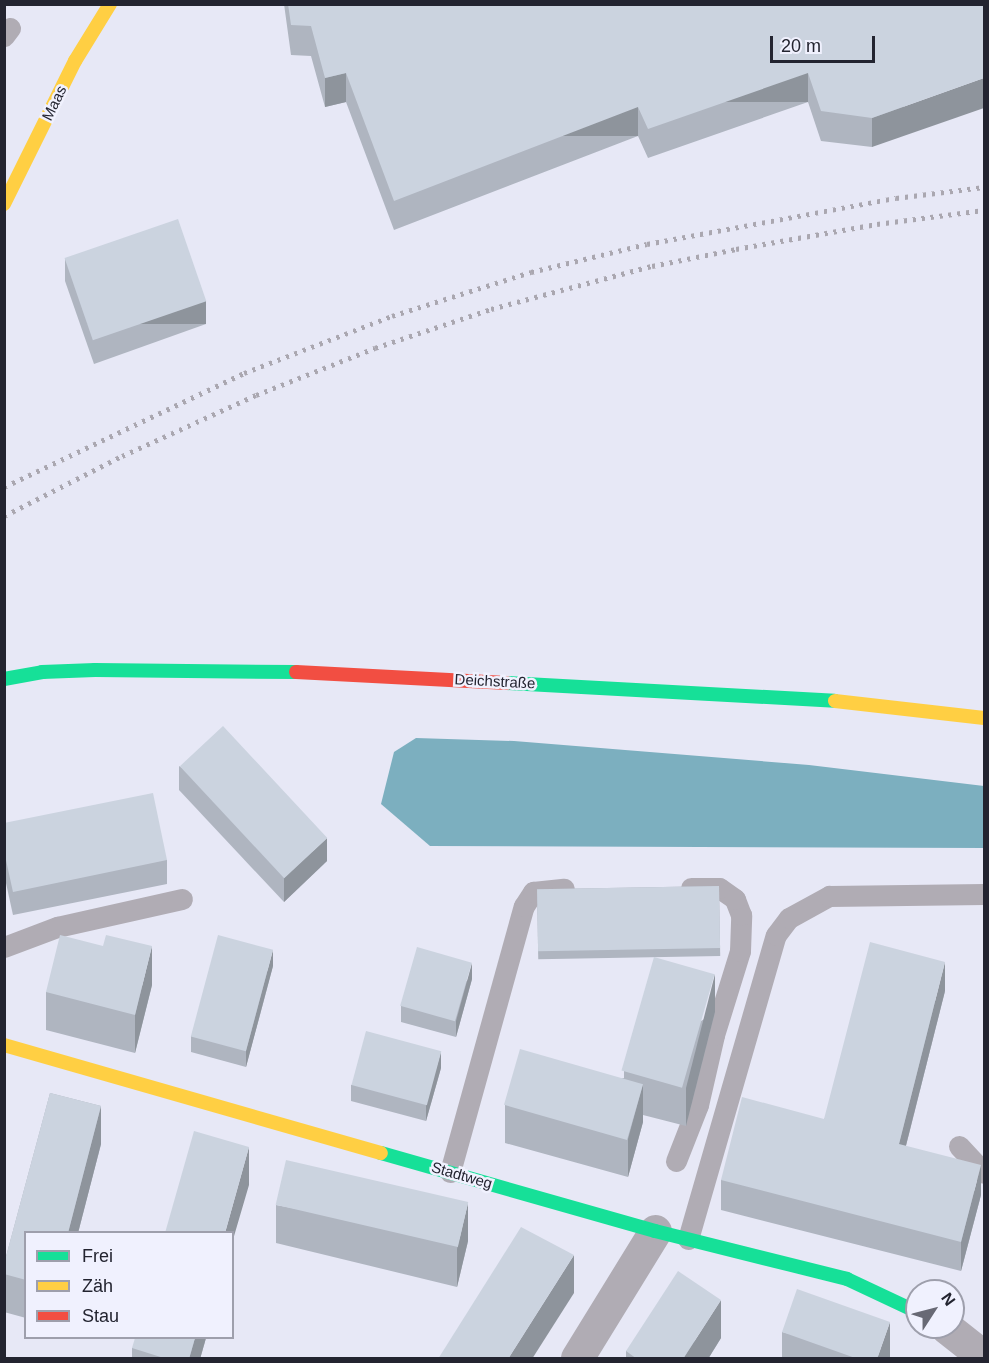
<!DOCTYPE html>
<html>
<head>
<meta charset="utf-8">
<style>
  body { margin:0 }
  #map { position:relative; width:989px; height:1363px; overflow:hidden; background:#e7e8f6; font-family:Helvetica,sans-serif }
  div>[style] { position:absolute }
  .water>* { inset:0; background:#7cafbf }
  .lane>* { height:21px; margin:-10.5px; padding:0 10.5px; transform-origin:10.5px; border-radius:10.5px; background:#b0acb4 }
  .street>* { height:33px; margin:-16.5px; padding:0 16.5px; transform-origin:16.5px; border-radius:16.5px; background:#b0acb4 }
  .fast>* { height:14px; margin:-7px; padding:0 7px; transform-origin:7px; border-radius:7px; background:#16e098 }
  .slow>* { height:14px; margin:-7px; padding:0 7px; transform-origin:7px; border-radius:7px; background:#ffcf43 }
  .jam>* { height:14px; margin:-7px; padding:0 7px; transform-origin:7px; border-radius:7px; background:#f24e42 }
  .rail>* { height:4.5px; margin-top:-2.25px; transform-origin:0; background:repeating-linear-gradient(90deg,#aaa7b0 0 3px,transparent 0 9px) }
  .wall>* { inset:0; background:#afb5c0; transform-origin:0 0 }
  .shaded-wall>* { inset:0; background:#8e949c; transform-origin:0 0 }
  .building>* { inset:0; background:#cbd3df; transform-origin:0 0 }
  span { translate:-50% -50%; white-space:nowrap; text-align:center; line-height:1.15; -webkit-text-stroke:5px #f0f1fe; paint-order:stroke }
  .street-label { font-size:15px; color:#232430 }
  .frame { position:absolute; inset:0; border:6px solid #232430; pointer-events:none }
  .legend { position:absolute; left:24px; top:1231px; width:210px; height:108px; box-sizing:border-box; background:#f0f1fe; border:2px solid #9e9fac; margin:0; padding:8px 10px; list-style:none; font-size:18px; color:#232430 }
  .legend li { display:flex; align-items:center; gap:12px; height:30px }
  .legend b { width:30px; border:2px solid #9e9fac }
  .north { position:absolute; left:905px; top:1279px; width:60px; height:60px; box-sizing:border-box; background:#f0f1fe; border:2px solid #9e9fac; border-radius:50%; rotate:54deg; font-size:16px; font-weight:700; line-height:24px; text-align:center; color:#232430 }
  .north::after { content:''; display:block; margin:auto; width:21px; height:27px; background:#686975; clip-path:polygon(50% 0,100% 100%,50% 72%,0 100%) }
  .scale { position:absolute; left:770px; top:36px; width:105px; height:27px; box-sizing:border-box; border:3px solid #232430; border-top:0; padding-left:8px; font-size:18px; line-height:21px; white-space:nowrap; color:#232430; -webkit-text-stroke:4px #f0f1fe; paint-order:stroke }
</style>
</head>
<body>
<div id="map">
  <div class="water">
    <i style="clip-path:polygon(416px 738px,514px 741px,809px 765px,984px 786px,984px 848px,430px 846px,381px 804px,394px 752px)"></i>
  </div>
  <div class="lane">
    <i style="left:4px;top:36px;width:10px;rotate:-53deg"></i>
    <i style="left:4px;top:947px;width:57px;rotate:-20.7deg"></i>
    <i style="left:57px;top:927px;width:128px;rotate:-12.6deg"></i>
    <i style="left:959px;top:1146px;width:37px;rotate:47deg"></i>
    <i style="left:676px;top:1161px;width:60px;rotate:-68.6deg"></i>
    <i style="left:698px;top:1105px;width:72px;rotate:-77.1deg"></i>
    <i style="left:714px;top:1035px;width:88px;rotate:-72.8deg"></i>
    <i style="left:740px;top:951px;width:36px;rotate:-88deg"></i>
    <i style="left:741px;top:915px;width:17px;rotate:-111deg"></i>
    <i style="left:735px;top:899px;width:19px;rotate:-145deg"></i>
    <i style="left:719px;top:888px;width:28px;rotate:180deg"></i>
    <i style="left:450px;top:1172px;width:276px;rotate:-74.5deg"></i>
    <i style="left:524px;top:906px;width:17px;rotate:-57deg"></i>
    <i style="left:533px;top:892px;width:31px;rotate:-6deg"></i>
    <i style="left:688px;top:1239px;width:316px;rotate:-73.9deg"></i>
    <i style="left:776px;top:935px;width:21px;rotate:-53deg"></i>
    <i style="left:789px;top:918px;width:46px;rotate:-28.8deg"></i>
    <i style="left:829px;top:896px;width:155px;rotate:-0.7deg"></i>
  </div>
  <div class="street">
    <i style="left:946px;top:1327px;width:48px;rotate:38.3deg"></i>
    <i style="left:577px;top:1358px;width:149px;rotate:-58.4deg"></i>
  </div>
  <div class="fast">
    <i style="left:4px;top:679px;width:39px;rotate:-10deg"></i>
    <i style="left:42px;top:672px;width:53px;rotate:-2.2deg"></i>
    <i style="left:95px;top:670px;width:201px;rotate:0.6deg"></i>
    <i style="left:507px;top:683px;width:328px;rotate:3.1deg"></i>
    <i style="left:381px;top:1153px;width:285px;rotate:15.9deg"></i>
    <i style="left:655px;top:1231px;width:198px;rotate:14deg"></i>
    <i style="left:847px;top:1279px;width:77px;rotate:25.2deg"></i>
  </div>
  <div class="slow">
    <i style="left:4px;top:204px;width:160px;rotate:-63.6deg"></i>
    <i style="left:75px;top:61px;width:67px;rotate:-58.4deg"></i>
    <i style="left:835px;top:701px;width:150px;rotate:6.5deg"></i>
    <i style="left:4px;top:1045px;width:392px;rotate:16deg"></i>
  </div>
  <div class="jam">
    <i style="left:296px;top:672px;width:211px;rotate:3deg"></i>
  </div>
  <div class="rail">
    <i style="left:4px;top:487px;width:266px;rotate:-25.4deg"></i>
    <i style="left:244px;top:373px;width:159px;rotate:-21.1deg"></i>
    <i style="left:392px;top:316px;width:146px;rotate:-17.6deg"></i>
    <i style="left:531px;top:272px;width:119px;rotate:-13.6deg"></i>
    <i style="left:647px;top:244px;width:253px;rotate:-10.5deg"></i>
    <i style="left:896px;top:198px;width:89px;rotate:-7.1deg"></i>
    <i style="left:4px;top:516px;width:132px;rotate:-27deg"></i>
    <i style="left:122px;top:456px;width:147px;rotate:-24.5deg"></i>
    <i style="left:256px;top:395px;width:128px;rotate:-21.6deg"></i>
    <i style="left:375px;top:348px;width:122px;rotate:-18.6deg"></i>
    <i style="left:491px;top:309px;width:167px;rotate:-15deg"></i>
    <i style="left:652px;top:266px;width:86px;rotate:-11.4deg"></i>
    <i style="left:736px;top:249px;width:143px;rotate:-10.1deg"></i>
    <i style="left:877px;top:224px;width:108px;rotate:-7.5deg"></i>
  </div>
  <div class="wall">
    <i style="clip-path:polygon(284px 4px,984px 4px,872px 147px,821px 141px,808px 102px,648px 158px,638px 136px,394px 230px,346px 102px,325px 107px,311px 56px,291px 55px)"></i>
    <i style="clip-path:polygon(65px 258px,206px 324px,94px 364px,65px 281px)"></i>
    <i style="clip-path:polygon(179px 766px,327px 861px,284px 902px,179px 790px)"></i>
    <i style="clip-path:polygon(4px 823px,167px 860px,167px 884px,13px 915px,4px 874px)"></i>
    <i style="left:719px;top:886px;width:70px;height:182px;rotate:89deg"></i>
    <i style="clip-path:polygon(273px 966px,246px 1067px,191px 1052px,191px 1036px)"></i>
    <i style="clip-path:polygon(472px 979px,456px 1037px,401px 1022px,401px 1006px)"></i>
    <i style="clip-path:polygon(152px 985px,135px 1053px,46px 1030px,46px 992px)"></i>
    <i style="clip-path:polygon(945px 991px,906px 1146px,981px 1195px,961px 1271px,721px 1210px,721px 1180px,824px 1119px)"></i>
    <i style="clip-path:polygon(715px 1012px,686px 1126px,643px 1115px,643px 1122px,628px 1177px,505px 1143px,505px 1105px,624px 1078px,624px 1071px)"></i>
    <i style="clip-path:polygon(441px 1068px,426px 1121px,351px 1101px,351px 1085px)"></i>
    <i style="clip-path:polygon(50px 1093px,101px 1106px,101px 1144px,78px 1233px,26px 1233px,26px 1318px,4px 1312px,4px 1264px)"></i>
    <i style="clip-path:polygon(276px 1205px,468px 1241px,457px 1287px,276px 1243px)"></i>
    <i style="clip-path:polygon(782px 1332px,890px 1359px,782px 1359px)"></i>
    <i style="clip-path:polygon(206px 1338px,200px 1359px,132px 1359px,132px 1348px)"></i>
    <i style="clip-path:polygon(721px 1338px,708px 1359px,626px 1359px,626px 1351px)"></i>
  </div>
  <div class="shaded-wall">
    <i style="clip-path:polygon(346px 73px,346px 102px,325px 107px,325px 78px)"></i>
    <i style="left:808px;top:73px;width:29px;height:170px;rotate:90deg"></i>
    <i style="clip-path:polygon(984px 78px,984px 108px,872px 147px,872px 118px)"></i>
    <i style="left:638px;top:107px;width:29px;height:261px;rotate:90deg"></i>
    <i style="left:206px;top:301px;width:23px;height:119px;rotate:90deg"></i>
    <i style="clip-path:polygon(327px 838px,327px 861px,284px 902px,284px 878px)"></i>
    <i style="clip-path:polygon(152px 946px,152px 985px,135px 1053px,135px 1015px)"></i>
    <i style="clip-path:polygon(273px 950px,273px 966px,246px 1067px,246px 1051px)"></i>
    <i style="clip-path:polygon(945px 962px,945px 991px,899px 1173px,899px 1144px)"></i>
    <i style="clip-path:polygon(472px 963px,472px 979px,456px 1037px,456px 1021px)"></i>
    <i style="clip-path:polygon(715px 974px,715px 1012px,686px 1126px,686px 1088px)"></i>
    <i style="clip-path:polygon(441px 1051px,441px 1068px,426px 1121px,426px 1105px)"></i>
    <i style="clip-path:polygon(643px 1084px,643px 1122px,628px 1177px,628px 1139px)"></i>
    <i style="clip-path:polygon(101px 1106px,101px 1144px,78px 1233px,68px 1233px)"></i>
    <i style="clip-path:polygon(249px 1147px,249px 1185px,232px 1243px,232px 1233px,225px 1233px)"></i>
    <i style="clip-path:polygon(981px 1165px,981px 1195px,961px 1271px,961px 1242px)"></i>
    <i style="clip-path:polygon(468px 1203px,468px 1241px,457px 1287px,457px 1249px)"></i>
    <i style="clip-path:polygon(574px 1255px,574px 1293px,532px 1359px,508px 1359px)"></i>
    <i style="clip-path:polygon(721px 1300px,721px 1338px,708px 1359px,683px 1359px)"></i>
    <i style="clip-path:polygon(890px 1322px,890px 1359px,877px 1359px)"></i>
    <i style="clip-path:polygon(195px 1338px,206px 1338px,200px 1359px,189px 1359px)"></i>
  </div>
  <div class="building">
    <i style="clip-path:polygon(288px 4px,984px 4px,984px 78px,872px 118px,821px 111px,808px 73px,648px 129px,638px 107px,394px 201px,346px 73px,325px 78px,311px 26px,291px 25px)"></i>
    <i style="left:178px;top:219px;width:87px;height:120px;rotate:71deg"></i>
    <i style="left:223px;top:726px;width:153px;height:59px;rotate:47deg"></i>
    <i style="clip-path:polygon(153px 793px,167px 860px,13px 892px,4px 851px,4px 823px)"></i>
    <i style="left:719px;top:886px;width:62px;height:182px;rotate:89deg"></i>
    <i style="clip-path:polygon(60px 935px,103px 946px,106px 935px,152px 946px,135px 1015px,46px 992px)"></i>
    <i style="left:218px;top:935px;width:57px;height:105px;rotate:15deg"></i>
    <i style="clip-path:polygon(870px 942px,945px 962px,899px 1144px,981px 1165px,961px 1242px,721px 1180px,742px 1097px,824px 1119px)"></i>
    <i style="left:417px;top:947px;width:57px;height:61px;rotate:16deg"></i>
    <i style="left:654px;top:957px;width:63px;height:118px;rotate:16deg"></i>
    <i style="left:366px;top:1031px;width:78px;height:56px;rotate:15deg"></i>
    <i style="left:520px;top:1049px;width:128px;height:58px;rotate:16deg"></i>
    <i style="clip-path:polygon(50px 1093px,101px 1106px,68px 1233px,26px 1233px,26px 1280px,4px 1274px,4px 1264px)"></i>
    <i style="clip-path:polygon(194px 1131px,249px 1147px,225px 1233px,165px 1233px)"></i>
    <i style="left:286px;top:1160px;width:187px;height:46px;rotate:13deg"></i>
    <i style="clip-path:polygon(521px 1227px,574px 1255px,508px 1359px,438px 1359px)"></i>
    <i style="clip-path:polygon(678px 1271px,721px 1300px,683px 1359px,637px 1359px,626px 1351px)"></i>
    <i style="clip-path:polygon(797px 1289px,890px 1322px,877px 1359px,858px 1359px,782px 1332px)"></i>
    <i style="clip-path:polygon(135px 1338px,195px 1338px,189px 1359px,167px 1359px,132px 1348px)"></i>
  </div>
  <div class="street-label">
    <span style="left:54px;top:103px;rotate:-64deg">Maas</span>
    <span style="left:495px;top:681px;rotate:3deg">Deichstraße</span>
    <span style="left:462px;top:1175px;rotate:16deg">Stadtweg</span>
  </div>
  <div class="frame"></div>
  <ul class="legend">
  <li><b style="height:8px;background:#16e098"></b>Frei</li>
  <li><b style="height:8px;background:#ffcf43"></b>Zäh</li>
  <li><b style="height:8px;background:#f24e42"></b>Stau</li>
  </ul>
  <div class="north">N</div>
  <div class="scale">20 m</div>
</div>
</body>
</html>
